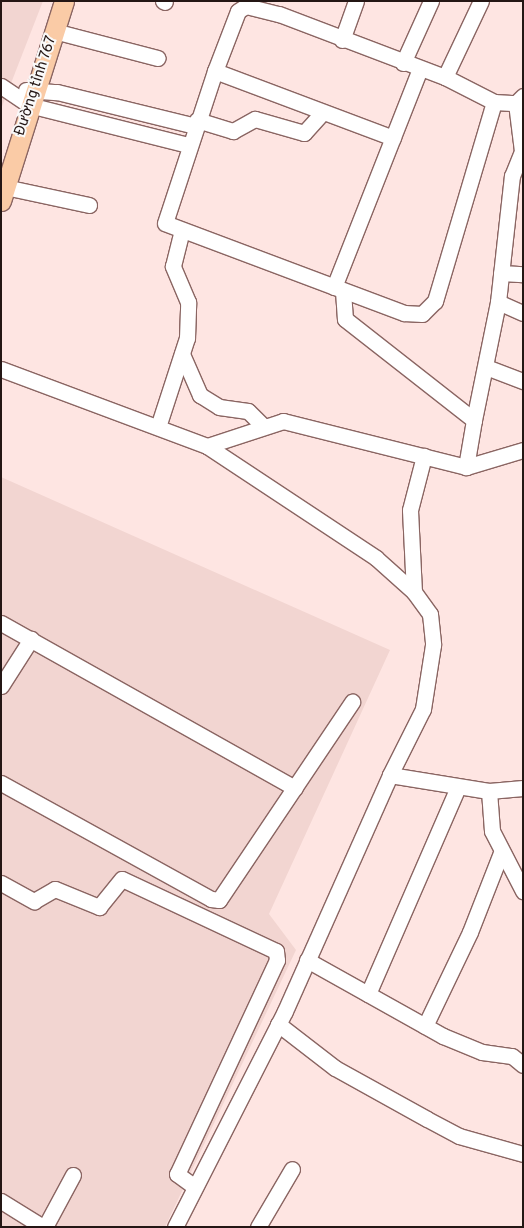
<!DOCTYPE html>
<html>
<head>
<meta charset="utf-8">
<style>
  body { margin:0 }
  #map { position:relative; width:524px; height:1228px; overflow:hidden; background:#fee5e2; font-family:Overpass,sans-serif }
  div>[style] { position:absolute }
  .built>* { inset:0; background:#f2d5d1 }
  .roads { filter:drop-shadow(1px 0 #8a6562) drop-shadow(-1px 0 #8a6562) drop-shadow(0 1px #8a6562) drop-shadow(0 -1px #8a6562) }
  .minor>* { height:15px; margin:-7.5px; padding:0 7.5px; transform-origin:7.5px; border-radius:7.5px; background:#fff }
  .major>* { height:19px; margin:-9.5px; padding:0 9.5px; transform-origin:9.5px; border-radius:9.5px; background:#facba6 }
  span { translate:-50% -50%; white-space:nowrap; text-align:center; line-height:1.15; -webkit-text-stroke:4px #f9f9f9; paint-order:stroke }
  .street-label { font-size:15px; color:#241614 }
  .frame { position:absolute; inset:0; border:2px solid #241614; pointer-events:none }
</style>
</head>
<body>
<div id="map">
  <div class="built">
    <i style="clip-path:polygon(1px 1px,43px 1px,1px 109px)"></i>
    <i style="clip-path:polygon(1px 477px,390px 650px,269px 914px,296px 950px,165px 1227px,1px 1227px)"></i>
  </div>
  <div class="roads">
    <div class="minor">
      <i style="left:163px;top:1px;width:2px;rotate:27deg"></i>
      <i style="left:54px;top:31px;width:107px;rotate:14.6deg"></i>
      <i style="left:342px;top:40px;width:41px;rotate:-70.3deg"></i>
      <i style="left:403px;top:63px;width:68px;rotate:-65.7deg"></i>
      <i style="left:215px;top:71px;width:190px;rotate:20.6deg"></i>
      <i style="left:445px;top:77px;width:84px;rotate:-64.7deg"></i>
      <i style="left:1px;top:86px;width:34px;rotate:34deg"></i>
      <i style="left:29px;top:105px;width:164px;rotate:14.1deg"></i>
      <i style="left:26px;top:90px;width:31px;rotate:4deg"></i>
      <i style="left:57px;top:92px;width:142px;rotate:13.8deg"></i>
      <i style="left:494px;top:102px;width:208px;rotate:106.5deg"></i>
      <i style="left:435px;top:301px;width:18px;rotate:135deg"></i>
      <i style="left:422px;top:314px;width:18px;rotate:-177deg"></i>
      <i style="left:404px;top:313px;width:255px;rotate:-159.4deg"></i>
      <i style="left:165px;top:223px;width:160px;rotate:-71.8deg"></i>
      <i style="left:215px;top:71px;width:64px;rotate:-69deg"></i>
      <i style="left:238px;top:11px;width:9px;rotate:-32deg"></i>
      <i style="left:246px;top:6px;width:34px;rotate:14deg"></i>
      <i style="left:279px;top:14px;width:178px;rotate:20.8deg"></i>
      <i style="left:445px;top:77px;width:55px;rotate:27deg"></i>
      <i style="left:494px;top:102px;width:22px;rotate:3deg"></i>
      <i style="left:516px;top:103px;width:10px;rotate:-45deg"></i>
      <i style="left:516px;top:103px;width:56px;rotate:82.9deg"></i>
      <i style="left:197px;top:120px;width:38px;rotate:17deg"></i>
      <i style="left:233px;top:131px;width:25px;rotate:-29deg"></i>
      <i style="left:255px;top:119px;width:51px;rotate:15.9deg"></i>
      <i style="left:304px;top:133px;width:28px;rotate:-48deg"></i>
      <i style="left:5px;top:187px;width:86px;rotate:12.1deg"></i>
      <i style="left:501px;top:273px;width:22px;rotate:3deg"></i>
      <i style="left:334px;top:287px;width:234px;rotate:-68.5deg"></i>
      <i style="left:343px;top:291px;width:28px;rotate:86deg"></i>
      <i style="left:345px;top:319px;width:164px;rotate:38.1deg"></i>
      <i style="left:474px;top:420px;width:48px;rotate:99.7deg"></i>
      <i style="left:498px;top:302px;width:27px;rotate:24deg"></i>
      <i style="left:182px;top:354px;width:45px;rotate:66.3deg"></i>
      <i style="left:200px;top:395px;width:22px;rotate:32deg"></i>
      <i style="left:219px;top:407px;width:29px;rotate:8deg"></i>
      <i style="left:248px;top:411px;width:20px;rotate:45deg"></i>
      <i style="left:486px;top:367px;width:40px;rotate:21deg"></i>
      <i style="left:1px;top:369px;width:220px;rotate:20.5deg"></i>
      <i style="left:207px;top:446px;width:203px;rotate:33.5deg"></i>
      <i style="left:376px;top:558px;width:51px;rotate:41.8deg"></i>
      <i style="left:414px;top:592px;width:27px;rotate:54deg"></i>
      <i style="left:430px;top:614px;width:31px;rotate:84deg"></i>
      <i style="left:433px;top:645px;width:65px;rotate:98.9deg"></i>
      <i style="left:423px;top:709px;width:74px;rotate:116.6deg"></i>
      <i style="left:474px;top:420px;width:120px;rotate:-78.5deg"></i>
      <i style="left:498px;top:302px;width:127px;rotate:-83.7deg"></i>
      <i style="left:512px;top:176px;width:24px;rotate:-68deg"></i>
      <i style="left:158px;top:427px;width:94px;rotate:-72deg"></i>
      <i style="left:187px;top:338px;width:36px;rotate:-88deg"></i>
      <i style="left:188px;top:302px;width:39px;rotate:-113deg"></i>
      <i style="left:173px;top:266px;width:36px;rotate:-76deg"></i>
      <i style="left:207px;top:446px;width:80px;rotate:-18.2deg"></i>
      <i style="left:283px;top:421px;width:189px;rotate:14.1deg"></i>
      <i style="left:466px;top:467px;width:59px;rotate:-16.6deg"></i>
      <i style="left:414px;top:592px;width:82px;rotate:-92.8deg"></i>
      <i style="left:410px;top:510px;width:56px;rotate:-75.5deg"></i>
      <i style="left:1px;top:623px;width:337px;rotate:29.3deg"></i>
      <i style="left:1px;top:686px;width:56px;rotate:-57.4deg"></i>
      <i style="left:1px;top:783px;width:240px;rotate:28.9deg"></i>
      <i style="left:211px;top:899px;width:8px;rotate:7deg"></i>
      <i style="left:219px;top:900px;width:239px;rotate:-56.1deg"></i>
      <i style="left:489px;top:791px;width:40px;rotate:85.7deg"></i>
      <i style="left:492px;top:831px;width:68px;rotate:62.7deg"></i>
      <i style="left:1px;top:883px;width:38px;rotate:29deg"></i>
      <i style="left:34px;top:901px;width:24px;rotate:-30deg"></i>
      <i style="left:55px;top:889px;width:48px;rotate:22.2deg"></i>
      <i style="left:99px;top:907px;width:36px;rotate:-51deg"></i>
      <i style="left:122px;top:879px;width:170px;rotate:25.1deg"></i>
      <i style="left:276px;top:951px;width:9px;rotate:84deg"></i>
      <i style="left:277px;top:960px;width:236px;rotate:115deg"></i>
      <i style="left:177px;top:1174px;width:22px;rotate:36deg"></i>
      <i style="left:307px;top:960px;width:156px;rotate:29.2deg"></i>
      <i style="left:443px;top:1036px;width:42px;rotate:22.3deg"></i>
      <i style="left:482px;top:1052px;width:30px;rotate:8deg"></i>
      <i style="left:512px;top:1056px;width:14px;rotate:39deg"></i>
      <i style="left:368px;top:994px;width:226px;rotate:-66.5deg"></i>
      <i style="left:278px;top:1024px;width:72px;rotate:37.7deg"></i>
      <i style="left:335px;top:1068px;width:105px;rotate:29deg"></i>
      <i style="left:427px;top:1119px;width:36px;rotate:28deg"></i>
      <i style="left:459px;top:1136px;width:66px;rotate:15.7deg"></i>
      <i style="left:425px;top:1026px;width:104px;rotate:-64.4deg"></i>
      <i style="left:470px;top:932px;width:85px;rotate:-68.6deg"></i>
      <i style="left:1px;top:1201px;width:49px;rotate:31.8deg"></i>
      <i style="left:45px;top:1227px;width:59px;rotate:-61.7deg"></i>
      <i style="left:175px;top:1227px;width:242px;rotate:-63deg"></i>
      <i style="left:285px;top:1011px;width:258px;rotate:-66deg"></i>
      <i style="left:390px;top:775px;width:100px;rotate:9.2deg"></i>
      <i style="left:489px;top:791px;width:34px;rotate:-5deg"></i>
      <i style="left:258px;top:1227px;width:67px;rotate:-59.6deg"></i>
    </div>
    <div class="major">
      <i style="left:1px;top:201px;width:210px;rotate:-72.5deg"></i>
    </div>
  </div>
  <div class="street-label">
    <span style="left:36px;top:86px;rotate:-72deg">Đường tỉnh 767</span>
  </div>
  <div class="frame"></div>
</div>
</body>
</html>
